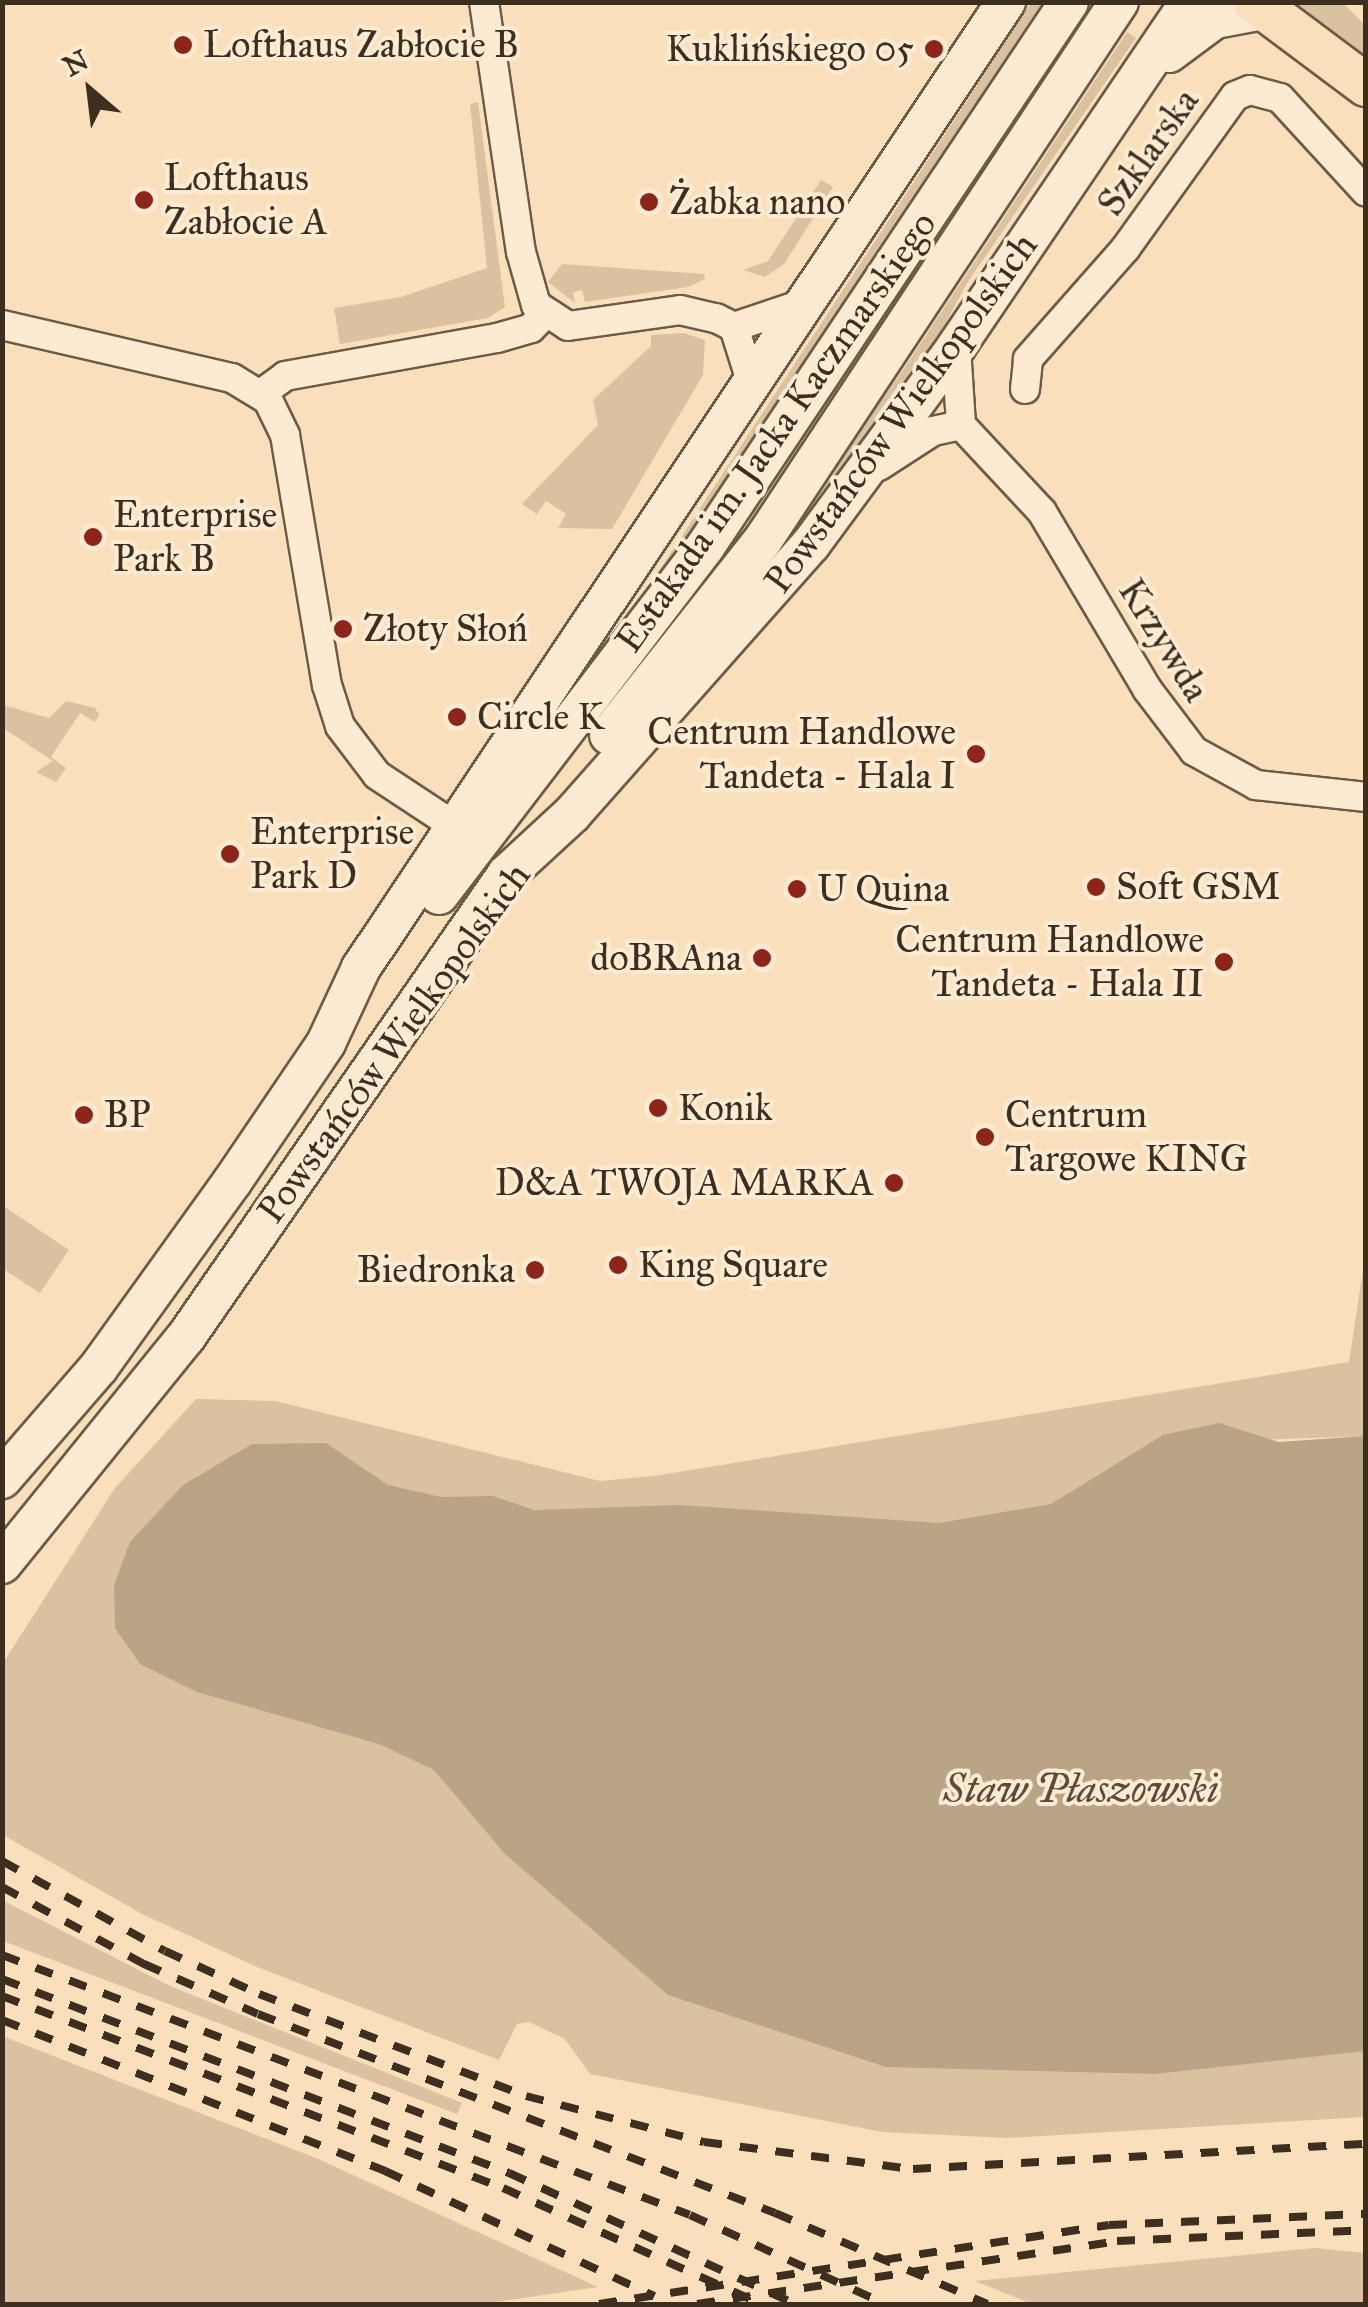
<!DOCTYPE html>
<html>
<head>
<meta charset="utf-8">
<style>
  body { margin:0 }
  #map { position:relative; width:1368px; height:2307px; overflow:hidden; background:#fae0ba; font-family:"IM FELL Great Primer",serif }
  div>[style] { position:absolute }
  .green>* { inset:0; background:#dac2a0 }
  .water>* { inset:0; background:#b9a486 }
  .roads { filter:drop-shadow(2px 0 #6c5b46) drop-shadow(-2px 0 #6c5b46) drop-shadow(0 2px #6c5b46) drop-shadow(0 -2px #6c5b46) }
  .street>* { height:28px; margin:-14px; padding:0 14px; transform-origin:14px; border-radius:14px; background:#fcebd2 }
  .secondary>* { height:38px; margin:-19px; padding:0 19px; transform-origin:19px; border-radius:19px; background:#fcebd2 }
  .primary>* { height:42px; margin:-21px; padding:0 21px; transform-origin:21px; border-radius:21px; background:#fae0ba }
  .rail>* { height:8px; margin-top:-4px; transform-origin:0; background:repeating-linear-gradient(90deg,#3c2f20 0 18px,transparent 0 36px) }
  .dots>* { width:28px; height:28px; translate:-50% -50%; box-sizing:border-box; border:5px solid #fcebd2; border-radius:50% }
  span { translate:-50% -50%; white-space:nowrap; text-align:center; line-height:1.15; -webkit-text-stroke:8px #fcebd2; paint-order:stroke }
  .poi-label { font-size:38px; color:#3c2f20 }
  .left { translate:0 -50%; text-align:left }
  .right { translate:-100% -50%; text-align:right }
  .street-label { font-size:38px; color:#3c2f20 }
  .water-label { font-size:40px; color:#5b4c3a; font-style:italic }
  .frame { position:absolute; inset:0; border:5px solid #3c2f20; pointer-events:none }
  .north { position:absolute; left:40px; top:40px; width:100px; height:100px; -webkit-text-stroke:8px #fcebd2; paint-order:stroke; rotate:332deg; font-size:28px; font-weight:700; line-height:40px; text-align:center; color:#3c2f20 }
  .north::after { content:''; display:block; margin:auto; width:35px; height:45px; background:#3c2f20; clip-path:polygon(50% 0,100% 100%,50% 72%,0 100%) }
</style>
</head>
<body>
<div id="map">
  <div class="green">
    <i style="clip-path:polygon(1289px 2px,1343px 3px,1365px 25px,1365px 62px)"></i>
    <i style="clip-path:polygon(1031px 3px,1042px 3px,735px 472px,621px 629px)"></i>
    <i style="clip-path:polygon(1127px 32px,1136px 38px,967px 283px,919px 373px,697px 655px,901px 373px)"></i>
    <i style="clip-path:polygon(478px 102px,505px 307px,488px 318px,340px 344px,334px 308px,401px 297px,487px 268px,470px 104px)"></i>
    <i style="clip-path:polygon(821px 180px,833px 187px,784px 264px,765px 277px,743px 270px,768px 261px)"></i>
    <i style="clip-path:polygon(562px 264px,704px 274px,705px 279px,688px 287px,585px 302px,582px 290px,573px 292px,575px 303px,548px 282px)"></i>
    <i style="clip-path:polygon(684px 333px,705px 340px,703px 375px,612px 529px,558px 528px,566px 514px,546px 501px,537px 514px,522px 504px,598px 425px,593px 400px,651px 346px,651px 335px)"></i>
    <i style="clip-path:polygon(66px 701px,95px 708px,99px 715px,95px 722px,80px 713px,51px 757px,66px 768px,56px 782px,36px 772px,53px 761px,3px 728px,3px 705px,49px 718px)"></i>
    <i style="clip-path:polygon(2px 1205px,69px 1250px,40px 1293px,3px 1269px)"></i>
    <i style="clip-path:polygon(1365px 1257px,1365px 1436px,1150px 1444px,1125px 1462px,1365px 2034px,1365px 2117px,1007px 2138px,882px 2132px,590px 2074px,565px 2039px,529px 2022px,517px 2024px,499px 2060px,257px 1967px,142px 1914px,3px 1835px,3px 1663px,115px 1488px,196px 1399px,275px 1401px,600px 1481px,654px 1476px,1349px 1362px)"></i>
    <i style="clip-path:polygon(2px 1900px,170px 1986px,462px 2103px,457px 2114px,3px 1941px)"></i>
    <i style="clip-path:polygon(2px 2036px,316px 2158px,598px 2287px,482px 2304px,3px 2304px)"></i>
    <i style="clip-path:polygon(1315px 2248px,1365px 2253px,1365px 2304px,1032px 2304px,975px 2281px)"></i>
  </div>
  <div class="water">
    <i style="clip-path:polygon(1219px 1423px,1279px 1442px,1365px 1436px,1365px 2051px,1155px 2074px,886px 2067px,668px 1995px,505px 1854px,434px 1770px,379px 1744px,197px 1692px,140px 1664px,115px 1628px,114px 1585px,130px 1542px,183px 1485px,252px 1444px,326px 1443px,388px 1485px,441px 1497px,493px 1496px,534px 1510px,680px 1505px,939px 1523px,1051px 1504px,1163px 1435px)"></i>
  </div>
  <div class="roads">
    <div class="street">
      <i style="left:484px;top:2px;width:253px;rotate:81.6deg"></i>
      <i style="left:521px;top:252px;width:55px;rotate:74.2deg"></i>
      <i style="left:536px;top:305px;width:38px;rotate:33deg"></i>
      <i style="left:568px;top:326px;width:113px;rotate:-8.1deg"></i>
      <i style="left:680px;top:310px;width:37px;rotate:13deg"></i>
      <i style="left:716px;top:318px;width:20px;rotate:27deg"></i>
      <i style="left:734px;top:327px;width:57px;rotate:72.5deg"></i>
      <i style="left:2px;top:325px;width:236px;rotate:13deg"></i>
      <i style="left:232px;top:378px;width:42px;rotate:31.4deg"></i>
      <i style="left:268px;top:400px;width:39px;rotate:64deg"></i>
      <i style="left:285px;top:435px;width:254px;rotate:80.5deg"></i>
      <i style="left:327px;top:685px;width:43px;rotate:72.4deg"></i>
      <i style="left:340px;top:726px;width:61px;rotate:52.9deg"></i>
      <i style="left:377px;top:775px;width:95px;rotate:33.4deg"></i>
      <i style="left:734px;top:327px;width:72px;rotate:-18.7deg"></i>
      <i style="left:956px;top:347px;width:78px;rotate:86.3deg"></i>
      <i style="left:961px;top:425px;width:119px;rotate:47deg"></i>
      <i style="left:1042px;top:512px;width:206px;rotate:59.3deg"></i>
      <i style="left:1147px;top:689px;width:78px;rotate:52.8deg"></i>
      <i style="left:1194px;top:751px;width:71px;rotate:28.7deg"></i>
      <i style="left:1256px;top:785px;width:111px;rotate:6.2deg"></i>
      <i style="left:1025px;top:389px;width:30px;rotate:-84deg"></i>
      <i style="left:1028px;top:359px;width:147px;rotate:-48.6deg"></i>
      <i style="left:1125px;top:249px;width:188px;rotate:-54.3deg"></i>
      <i style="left:1235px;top:96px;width:16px;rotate:-22deg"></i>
      <i style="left:1250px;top:90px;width:31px;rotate:15deg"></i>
      <i style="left:1280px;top:98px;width:127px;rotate:47.5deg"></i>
      <i style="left:262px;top:393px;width:29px;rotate:-36deg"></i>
      <i style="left:285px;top:376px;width:215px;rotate:-10.2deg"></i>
      <i style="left:497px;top:338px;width:35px;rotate:-16deg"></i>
      <i style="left:531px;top:328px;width:18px;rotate:-45deg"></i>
      <i style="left:879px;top:466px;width:64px;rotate:-32.9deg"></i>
      <i style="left:933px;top:431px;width:29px;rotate:-12deg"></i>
    </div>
    <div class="secondary">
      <i style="left:1169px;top:53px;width:57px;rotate:-36.5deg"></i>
      <i style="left:1215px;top:19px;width:49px;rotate:-10.6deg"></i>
      <i style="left:609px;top:735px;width:248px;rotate:-51.7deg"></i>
      <i style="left:763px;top:540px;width:645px;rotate:-56.51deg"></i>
      <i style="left:439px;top:895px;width:438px;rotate:-52.6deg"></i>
      <i style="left:705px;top:547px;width:655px;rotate:-56.26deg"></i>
      <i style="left:2px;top:1479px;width:148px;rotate:-49.1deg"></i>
      <i style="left:99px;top:1367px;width:228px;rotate:-54.3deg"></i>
      <i style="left:232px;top:1182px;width:168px;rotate:-55.9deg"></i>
      <i style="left:326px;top:1043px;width:83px;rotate:-65deg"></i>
      <i style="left:361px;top:968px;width:1162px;rotate:-56.27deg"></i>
      <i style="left:2px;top:1564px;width:292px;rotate:-51deg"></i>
      <i style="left:186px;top:1337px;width:563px;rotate:-55.27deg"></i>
      <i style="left:507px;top:874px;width:88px;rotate:-42.7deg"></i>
      <i style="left:572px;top:814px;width:361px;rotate:-48.5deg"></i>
      <i style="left:811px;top:544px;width:245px;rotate:-53.6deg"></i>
      <i style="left:956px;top:347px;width:417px;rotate:-55.9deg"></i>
    </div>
    <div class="primary">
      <i style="left:1255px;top:2px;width:139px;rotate:36.8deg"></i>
    </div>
  </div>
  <div class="rail">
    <i style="left:2px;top:1861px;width:186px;rotate:28.9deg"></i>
    <i style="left:165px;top:1951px;width:103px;rotate:24.6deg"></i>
    <i style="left:259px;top:1994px;width:286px;rotate:20.9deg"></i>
    <i style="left:526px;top:2096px;width:184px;rotate:14.5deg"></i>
    <i style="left:704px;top:2142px;width:211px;rotate:7.4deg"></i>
    <i style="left:913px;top:2169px;width:454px;rotate:-3.2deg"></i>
    <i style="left:2px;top:1887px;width:162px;rotate:28.5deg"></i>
    <i style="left:144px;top:1964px;width:124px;rotate:23.7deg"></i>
    <i style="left:258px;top:2014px;width:554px;rotate:21.05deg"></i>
    <i style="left:775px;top:2213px;width:231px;rotate:23.2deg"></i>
    <i style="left:2px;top:1955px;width:735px;rotate:20.7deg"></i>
    <i style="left:690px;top:2215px;width:214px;rotate:24.5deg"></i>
    <i style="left:2px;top:1979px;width:543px;rotate:20.94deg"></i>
    <i style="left:509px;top:2173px;width:315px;rotate:24.6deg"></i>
    <i style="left:2px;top:1996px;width:537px;rotate:20.97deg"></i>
    <i style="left:503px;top:2188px;width:283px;rotate:24.2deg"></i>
    <i style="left:2px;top:2020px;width:412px;rotate:21.5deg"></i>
    <i style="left:385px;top:2171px;width:297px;rotate:24.9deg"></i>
    <i style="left:599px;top:2304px;width:516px;rotate:-8.81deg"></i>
    <i style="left:1109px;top:2225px;width:257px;rotate:-2.5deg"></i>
    <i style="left:697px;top:2304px;width:425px;rotate:-8.5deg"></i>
    <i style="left:1117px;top:2241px;width:249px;rotate:-2.5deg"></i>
  </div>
  <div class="dots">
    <i style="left:183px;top:45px;background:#8f2418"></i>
    <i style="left:934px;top:49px;background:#8f2418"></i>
    <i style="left:144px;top:200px;background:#8f2418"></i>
    <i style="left:649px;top:202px;background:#8f2418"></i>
    <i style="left:93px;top:537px;background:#8f2418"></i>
    <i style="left:343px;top:629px;background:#8f2418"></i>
    <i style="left:457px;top:717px;background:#8f2418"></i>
    <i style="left:976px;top:754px;background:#8f2418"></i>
    <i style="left:230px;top:854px;background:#8f2418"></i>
    <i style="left:1096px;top:887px;background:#8f2418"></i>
    <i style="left:797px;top:889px;background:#8f2418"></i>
    <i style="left:762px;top:958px;background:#8f2418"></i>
    <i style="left:1224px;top:962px;background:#8f2418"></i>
    <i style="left:658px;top:1108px;background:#8f2418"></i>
    <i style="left:84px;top:1115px;background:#8f2418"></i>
    <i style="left:985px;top:1137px;background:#8f2418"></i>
    <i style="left:894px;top:1183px;background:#8f2418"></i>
    <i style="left:618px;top:1265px;background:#8f2418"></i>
    <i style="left:535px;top:1270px;background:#8f2418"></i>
  </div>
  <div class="poi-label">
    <span class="left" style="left:203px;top:45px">Lofthaus Zabłocie B</span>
    <span class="right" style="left:914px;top:49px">Kuklińskiego 05</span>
    <span class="left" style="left:164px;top:200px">Lofthaus<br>Zabłocie A</span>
    <span class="left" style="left:669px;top:202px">Żabka nano</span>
    <span class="left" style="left:113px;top:537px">Enterprise<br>Park B</span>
    <span class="left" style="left:363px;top:629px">Złoty Słoń</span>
    <span class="left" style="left:477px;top:717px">Circle K</span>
    <span class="right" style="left:956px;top:754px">Centrum Handlowe<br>Tandeta - Hala I</span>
    <span class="left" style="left:250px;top:854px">Enterprise<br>Park D</span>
    <span class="left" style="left:1116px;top:887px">Soft GSM</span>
    <span class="left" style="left:817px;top:889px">U Quina</span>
    <span class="right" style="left:1204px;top:962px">Centrum Handlowe<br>Tandeta - Hala II</span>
    <span class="right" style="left:742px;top:958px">doBRAna</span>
    <span class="left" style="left:678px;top:1108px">Konik</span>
    <span class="left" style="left:104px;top:1115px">BP</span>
    <span class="left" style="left:1005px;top:1137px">Centrum<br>Targowe KING</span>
    <span class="right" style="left:874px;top:1183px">D&amp;A TWOJA MARKA</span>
    <span class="left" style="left:638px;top:1265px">King Square</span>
    <span class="right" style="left:515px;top:1270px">Biedronka</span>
  </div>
  <div class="street-label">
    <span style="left:1148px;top:152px;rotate:-55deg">Szklarska</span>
    <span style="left:901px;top:413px;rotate:-54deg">Powstańców Wielkopolskich</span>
    <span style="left:776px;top:432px;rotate:-55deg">Estakada im. Jacka Kaczmarskiego</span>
    <span style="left:1164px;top:640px;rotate:58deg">Krzywda</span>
    <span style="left:394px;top:1043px;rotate:-54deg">Powstańców Wielkopolskich</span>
  </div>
  <div class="water-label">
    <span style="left:1081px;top:1789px">Staw Płaszowski</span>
  </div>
  <div class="frame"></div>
  <div class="north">N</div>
</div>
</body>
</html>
